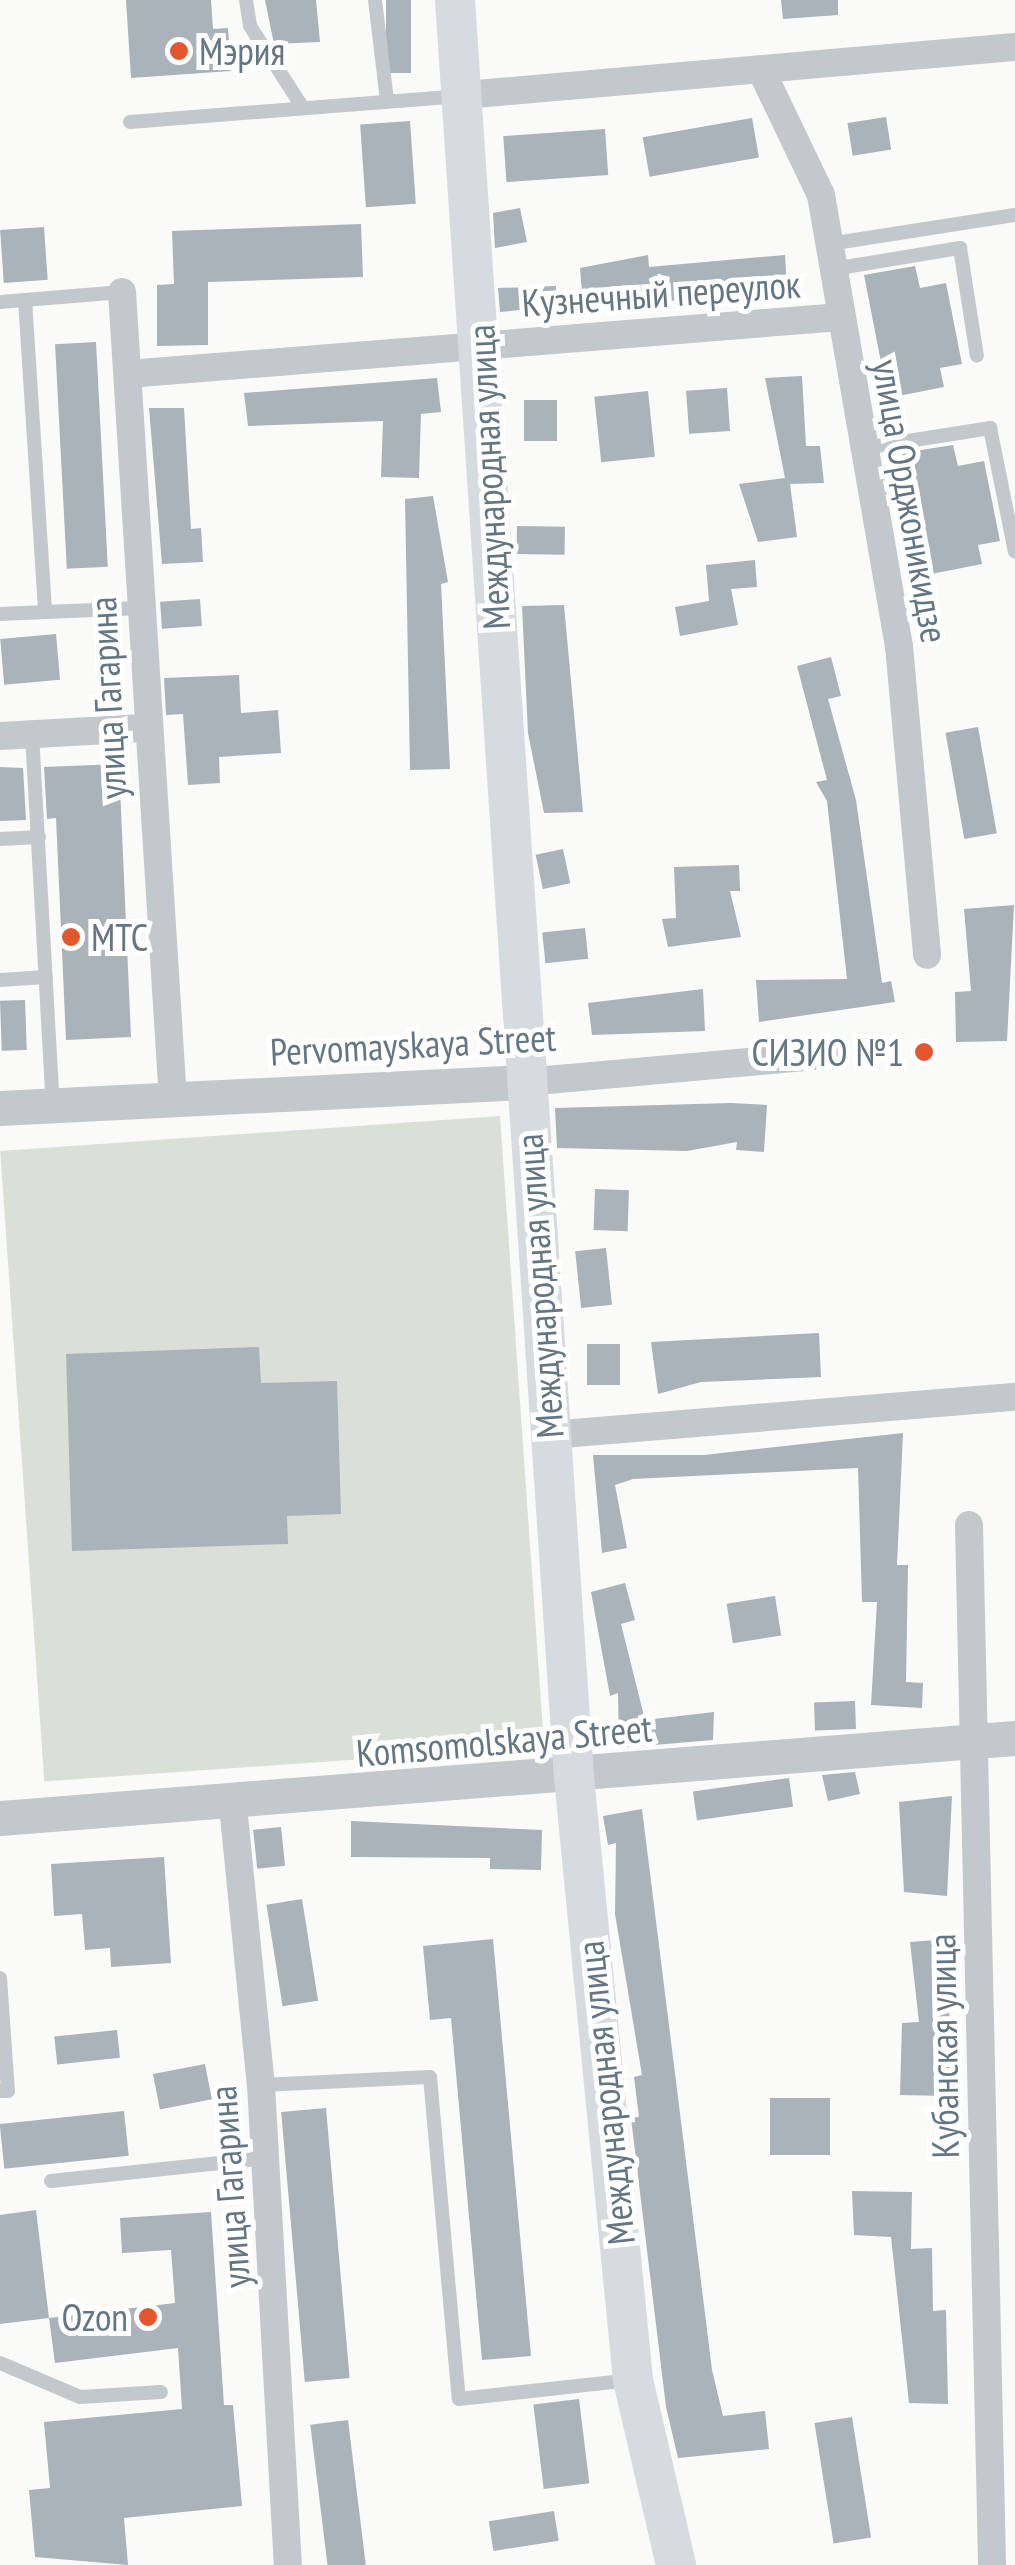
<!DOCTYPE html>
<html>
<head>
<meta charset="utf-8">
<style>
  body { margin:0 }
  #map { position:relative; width:1015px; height:2565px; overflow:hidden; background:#fafaf8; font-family:"PT Sans Narrow",sans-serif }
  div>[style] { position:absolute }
  .green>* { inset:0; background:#dadfd7; transform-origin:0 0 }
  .building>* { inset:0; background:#aab3b9; transform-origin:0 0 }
  .service>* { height:14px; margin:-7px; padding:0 7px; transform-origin:7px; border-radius:7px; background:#c3c8cc }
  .minor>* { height:28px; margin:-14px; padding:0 14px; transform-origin:14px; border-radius:14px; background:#c3c8cc }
  .tertiary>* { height:35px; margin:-17.5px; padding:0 17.5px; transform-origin:17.5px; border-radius:17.5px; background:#c3c8cc }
  .secondary>* { height:40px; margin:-20px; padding:0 20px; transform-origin:20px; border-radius:20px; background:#d6dbdf }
  .dots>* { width:28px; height:28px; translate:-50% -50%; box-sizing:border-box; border:5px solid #fff; border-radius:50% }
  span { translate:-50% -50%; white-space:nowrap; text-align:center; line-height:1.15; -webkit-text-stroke:10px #fff; paint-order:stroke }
  .poi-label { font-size:38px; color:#657683 }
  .left { translate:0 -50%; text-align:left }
  .right { translate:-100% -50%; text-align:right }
  .street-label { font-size:38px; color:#657683 }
</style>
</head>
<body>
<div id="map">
  <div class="green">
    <i style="left:500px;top:1116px;width:632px;height:501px;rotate:86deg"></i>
  </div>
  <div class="building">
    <i style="clip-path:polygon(126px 0,211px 0,213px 29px,228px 28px,231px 71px,131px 78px)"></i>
    <i style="clip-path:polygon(265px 0,316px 0,320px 42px,274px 44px)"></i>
    <i style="left:386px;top:0;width:25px;height:73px"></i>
    <i style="clip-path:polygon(781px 0,838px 0,838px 15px,783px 19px)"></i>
    <i style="left:886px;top:117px;width:33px;height:39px;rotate:81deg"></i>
    <i style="left:752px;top:118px;width:40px;height:111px;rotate:80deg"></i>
    <i style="left:410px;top:121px;width:83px;height:50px;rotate:86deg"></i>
    <i style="left:605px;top:129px;width:46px;height:102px;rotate:86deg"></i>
    <i style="clip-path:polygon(520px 208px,527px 242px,495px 248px,493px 213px)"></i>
    <i style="clip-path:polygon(361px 224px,363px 277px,208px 282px,208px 345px,157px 346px,157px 285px,174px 284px,172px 231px)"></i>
    <i style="left:44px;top:227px;width:53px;height:44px;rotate:86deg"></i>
    <i style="clip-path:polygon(648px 255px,649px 267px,785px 255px,787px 287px,728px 287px,652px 306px,583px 304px,580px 268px)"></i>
    <i style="clip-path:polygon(915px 266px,920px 288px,946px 283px,962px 364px,940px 368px,944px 387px,888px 398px,864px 275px)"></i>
    <i style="clip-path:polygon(556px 286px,556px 306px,500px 312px,498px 288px)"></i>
    <i style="left:96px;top:342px;width:225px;height:41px;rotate:87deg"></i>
    <i style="clip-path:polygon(802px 376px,806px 446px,820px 446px,824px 483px,790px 484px,797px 537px,758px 542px,739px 484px,785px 478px,765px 378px)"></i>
    <i style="clip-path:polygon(437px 378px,441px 412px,421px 414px,419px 478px,381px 477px,383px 421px,248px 426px,244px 393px)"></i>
    <i style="left:727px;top:388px;width:43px;height:41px;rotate:86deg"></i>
    <i style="left:648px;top:391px;width:66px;height:54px;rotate:84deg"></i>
    <i style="left:557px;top:400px;width:41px;height:33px;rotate:90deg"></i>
    <i style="clip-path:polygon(149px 408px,184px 408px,191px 529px,201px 528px,203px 562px,162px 564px)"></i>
    <i style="clip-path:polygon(953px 445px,958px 466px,984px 461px,1000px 541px,978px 545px,982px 564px,926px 575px,902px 453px)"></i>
    <i style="clip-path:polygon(433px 496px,448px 582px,441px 584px,450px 769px,410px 770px,405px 499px)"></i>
    <i style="left:517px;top:526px;width:48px;height:28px;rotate:1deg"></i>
    <i style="clip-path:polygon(755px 560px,757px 587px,731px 589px,738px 625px,680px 636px,675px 607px,709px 601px,706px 565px)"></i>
    <i style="left:200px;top:599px;width:27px;height:40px;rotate:86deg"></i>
    <i style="clip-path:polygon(564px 605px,583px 812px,544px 813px,528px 733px,522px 606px)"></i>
    <i style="left:56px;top:634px;width:46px;height:56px;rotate:85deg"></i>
    <i style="clip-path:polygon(831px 657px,841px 696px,828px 699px,856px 800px,882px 983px,891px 981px,895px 1002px,759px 1022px,756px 980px,847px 979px,827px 801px,816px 782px,827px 780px,797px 666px)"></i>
    <i style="clip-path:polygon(239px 675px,241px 713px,278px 710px,281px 753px,219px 757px,220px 783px,188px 785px,183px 714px,166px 715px,164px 678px)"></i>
    <i style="left:978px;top:727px;width:108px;height:33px;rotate:80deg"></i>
    <i style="clip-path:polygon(119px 764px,131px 1037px,66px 1040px,56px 818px,47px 819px,44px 767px)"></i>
    <i style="clip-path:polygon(0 767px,23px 768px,26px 820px,0 821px)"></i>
    <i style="left:563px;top:849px;width:35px;height:28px;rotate:78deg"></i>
    <i style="clip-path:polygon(739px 865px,740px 891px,730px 891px,741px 937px,668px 947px,662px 919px,676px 918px,674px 867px)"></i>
    <i style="clip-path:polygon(1014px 905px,1007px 1041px,956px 1042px,955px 992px,971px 991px,964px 909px)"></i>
    <i style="left:585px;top:928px;width:31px;height:43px;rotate:84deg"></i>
    <i style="clip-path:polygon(703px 989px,705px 1031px,592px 1035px,588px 1003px)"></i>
    <i style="left:25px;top:1000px;width:50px;height:25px;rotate:88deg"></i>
    <i style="clip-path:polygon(731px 1103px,767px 1105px,764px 1152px,736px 1150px,737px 1142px,687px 1151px,557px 1148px,555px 1108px)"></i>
    <i style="left:595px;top:1189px;width:34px;height:41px;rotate:2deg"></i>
    <i style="left:606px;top:1248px;width:57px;height:31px;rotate:84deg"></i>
    <i style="clip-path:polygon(819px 1333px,821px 1377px,701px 1382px,658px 1394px,651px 1342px)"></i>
    <i style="left:587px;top:1344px;width:33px;height:41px"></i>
    <i style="clip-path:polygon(259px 1347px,261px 1383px,337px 1381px,341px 1514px,287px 1516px,288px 1544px,72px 1551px,66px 1354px)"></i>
    <i style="clip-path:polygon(903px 1433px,897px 1565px,908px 1565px,906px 1682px,923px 1683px,922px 1708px,871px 1705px,877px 1602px,862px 1602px,858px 1468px,633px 1479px,615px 1485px,627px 1548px,602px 1553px,593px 1455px,704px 1455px)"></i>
    <i style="clip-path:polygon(625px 1583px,635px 1620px,621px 1624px,645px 1720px,714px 1712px,713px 1740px,619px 1748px,618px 1693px,610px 1696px,591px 1592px)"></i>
    <i style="left:775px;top:1596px;width:40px;height:49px;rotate:81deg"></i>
    <i style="left:855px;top:1701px;width:28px;height:41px;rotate:88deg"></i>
    <i style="clip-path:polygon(855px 1772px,860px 1794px,828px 1801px,822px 1775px)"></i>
    <i style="left:789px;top:1778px;width:29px;height:97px;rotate:82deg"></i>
    <i style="clip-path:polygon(952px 1796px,947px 1896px,904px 1892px,899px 1802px)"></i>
    <i style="clip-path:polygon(642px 1809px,712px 2370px,723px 2416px,765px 2411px,769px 2449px,678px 2458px,666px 2407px,631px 2118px,639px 2117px,634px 2077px,642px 2075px,615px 1914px,616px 1843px,608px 1845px,603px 1816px)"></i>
    <i style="clip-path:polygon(351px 1821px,542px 1830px,541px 1870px,490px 1869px,490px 1858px,351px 1857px)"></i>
    <i style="left:281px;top:1827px;width:39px;height:28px;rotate:84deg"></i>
    <i style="clip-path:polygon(164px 1857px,171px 1963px,111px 1967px,110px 1948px,85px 1950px,82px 1914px,54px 1916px,51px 1864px)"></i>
    <i style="left:302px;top:1899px;width:103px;height:36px;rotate:81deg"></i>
    <i style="clip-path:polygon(493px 1939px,531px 2356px,482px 2360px,451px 2018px,430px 2020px,423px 1946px)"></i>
    <i style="clip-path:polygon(949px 1939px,950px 2096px,900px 2095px,902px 2023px,919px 2022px,910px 1942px)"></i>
    <i style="left:117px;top:2030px;width:28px;height:63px;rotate:84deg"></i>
    <i style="left:205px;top:2064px;width:36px;height:53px;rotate:79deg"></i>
    <i style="left:770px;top:2098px;width:60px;height:57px"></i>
    <i style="left:326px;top:2108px;width:271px;height:45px;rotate:85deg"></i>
    <i style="left:124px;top:2111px;width:45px;height:125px;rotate:84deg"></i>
    <i style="clip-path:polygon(852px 2191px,912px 2192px,911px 2249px,932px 2248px,933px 2311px,946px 2310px,948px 2404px,909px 2403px,891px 2237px,854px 2235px)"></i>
    <i style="clip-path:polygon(36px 2210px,49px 2318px,0 2324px,0 2215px)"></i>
    <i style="clip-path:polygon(211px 2212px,224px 2405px,233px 2405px,242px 2506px,124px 2518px,128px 2565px,35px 2557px,29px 2490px,50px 2488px,44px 2422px,182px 2409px,178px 2348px,55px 2363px,49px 2318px,175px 2303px,171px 2250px,122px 2253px,120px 2218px)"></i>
    <i style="left:579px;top:2399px;width:85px;height:46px;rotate:83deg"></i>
    <i style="left:852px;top:2417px;width:122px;height:38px;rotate:81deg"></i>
    <i style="left:348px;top:2420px;width:146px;height:38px;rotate:83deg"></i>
    <i style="left:554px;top:2511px;width:30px;height:66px;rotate:81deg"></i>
  </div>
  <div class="service">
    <i style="left:246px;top:0;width:26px;rotate:81deg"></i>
    <i style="left:250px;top:26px;width:98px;rotate:57.1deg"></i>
    <i style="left:375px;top:0;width:102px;rotate:83.2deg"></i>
    <i style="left:130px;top:122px;width:329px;rotate:-4.5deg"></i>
    <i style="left:829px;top:244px;width:188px;rotate:-8.9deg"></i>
    <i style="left:833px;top:269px;width:129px;rotate:-9.4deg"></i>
    <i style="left:960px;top:248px;width:109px;rotate:81.1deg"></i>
    <i style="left:25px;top:300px;width:312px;rotate:86.3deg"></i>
    <i style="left:0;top:302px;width:122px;rotate:-4.7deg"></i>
    <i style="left:864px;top:448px;width:128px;rotate:-9deg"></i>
    <i style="left:990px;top:428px;width:126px;rotate:78.6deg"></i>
    <i style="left:0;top:614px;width:140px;rotate:-2.5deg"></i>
    <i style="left:32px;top:734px;width:371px;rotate:86.8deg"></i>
    <i style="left:0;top:839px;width:39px;rotate:-3deg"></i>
    <i style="left:0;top:980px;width:46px;rotate:-3.7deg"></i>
    <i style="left:0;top:1978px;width:113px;rotate:86deg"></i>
    <i style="left:8px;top:2091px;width:8px;rotate:180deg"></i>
    <i style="left:261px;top:2085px;width:169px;rotate:-2.7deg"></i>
    <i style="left:430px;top:2077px;width:323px;rotate:84.9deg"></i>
    <i style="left:459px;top:2399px;width:174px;rotate:-6.3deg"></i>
    <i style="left:51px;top:2181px;width:216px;rotate:-6.1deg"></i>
    <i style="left:0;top:2363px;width:87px;rotate:23deg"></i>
    <i style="left:80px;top:2397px;width:81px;rotate:-3.5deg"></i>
  </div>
  <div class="minor">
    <i style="left:763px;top:74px;width:134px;rotate:64.4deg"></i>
    <i style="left:821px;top:195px;width:458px;rotate:80.2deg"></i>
    <i style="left:899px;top:646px;width:310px;rotate:84.8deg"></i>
    <i style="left:465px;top:95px;width:552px;rotate:-4.99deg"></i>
    <i style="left:122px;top:292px;width:810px;rotate:86.39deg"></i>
    <i style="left:128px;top:374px;width:715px;rotate:-4.57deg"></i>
    <i style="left:0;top:736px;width:143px;rotate:-3.2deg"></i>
    <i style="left:525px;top:1082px;width:305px;rotate:-5.1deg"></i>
    <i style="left:550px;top:1435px;width:467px;rotate:-4.7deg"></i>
    <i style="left:969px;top:1525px;width:1040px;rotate:88.73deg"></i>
    <i style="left:233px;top:1806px;width:280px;rotate:84.3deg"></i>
    <i style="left:261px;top:2085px;width:481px;rotate:86.8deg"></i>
  </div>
  <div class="tertiary">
    <i style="left:0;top:1108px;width:526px;rotate:-2.84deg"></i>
    <i style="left:0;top:1818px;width:1018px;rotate:-4.51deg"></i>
  </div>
  <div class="secondary">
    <i style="left:455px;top:0;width:1781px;rotate:86.17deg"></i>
    <i style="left:574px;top:1777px;width:606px;rotate:84.41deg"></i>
    <i style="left:633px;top:2380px;width:190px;rotate:76.9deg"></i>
  </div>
  <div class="dots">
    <i style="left:179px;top:51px;background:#e4572e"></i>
    <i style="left:71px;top:937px;background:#e4572e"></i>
    <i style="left:924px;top:1052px;background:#e4572e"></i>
    <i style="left:148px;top:2317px;background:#e4572e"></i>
  </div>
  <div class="poi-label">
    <span class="left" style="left:199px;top:51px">Мэрия</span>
    <span class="left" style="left:91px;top:937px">МТС</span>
    <span class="right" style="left:904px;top:1052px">СИЗИО №1</span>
    <span class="right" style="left:128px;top:2317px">Ozon</span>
  </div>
  <div class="street-label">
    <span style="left:661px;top:293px;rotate:-4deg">Кузнечный переулок</span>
    <span style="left:488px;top:477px;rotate:-93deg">Международная улица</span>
    <span style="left:911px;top:501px;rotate:80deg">улица Орджоникидзе</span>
    <span style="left:107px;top:698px;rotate:-93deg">улица Гагарина</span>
    <span style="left:413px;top:1044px;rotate:-3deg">Pervomayskaya Street</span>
    <span style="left:539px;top:1286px;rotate:-94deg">Международная улица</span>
    <span style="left:504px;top:1740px;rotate:-5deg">Komsomolskaya Street</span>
    <span style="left:943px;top:2046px;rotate:-91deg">Кубанская улица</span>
    <span style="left:605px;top:2093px;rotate:-96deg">Международная улица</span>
    <span style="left:229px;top:2187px;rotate:-94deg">улица Гагарина</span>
  </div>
</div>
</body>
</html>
